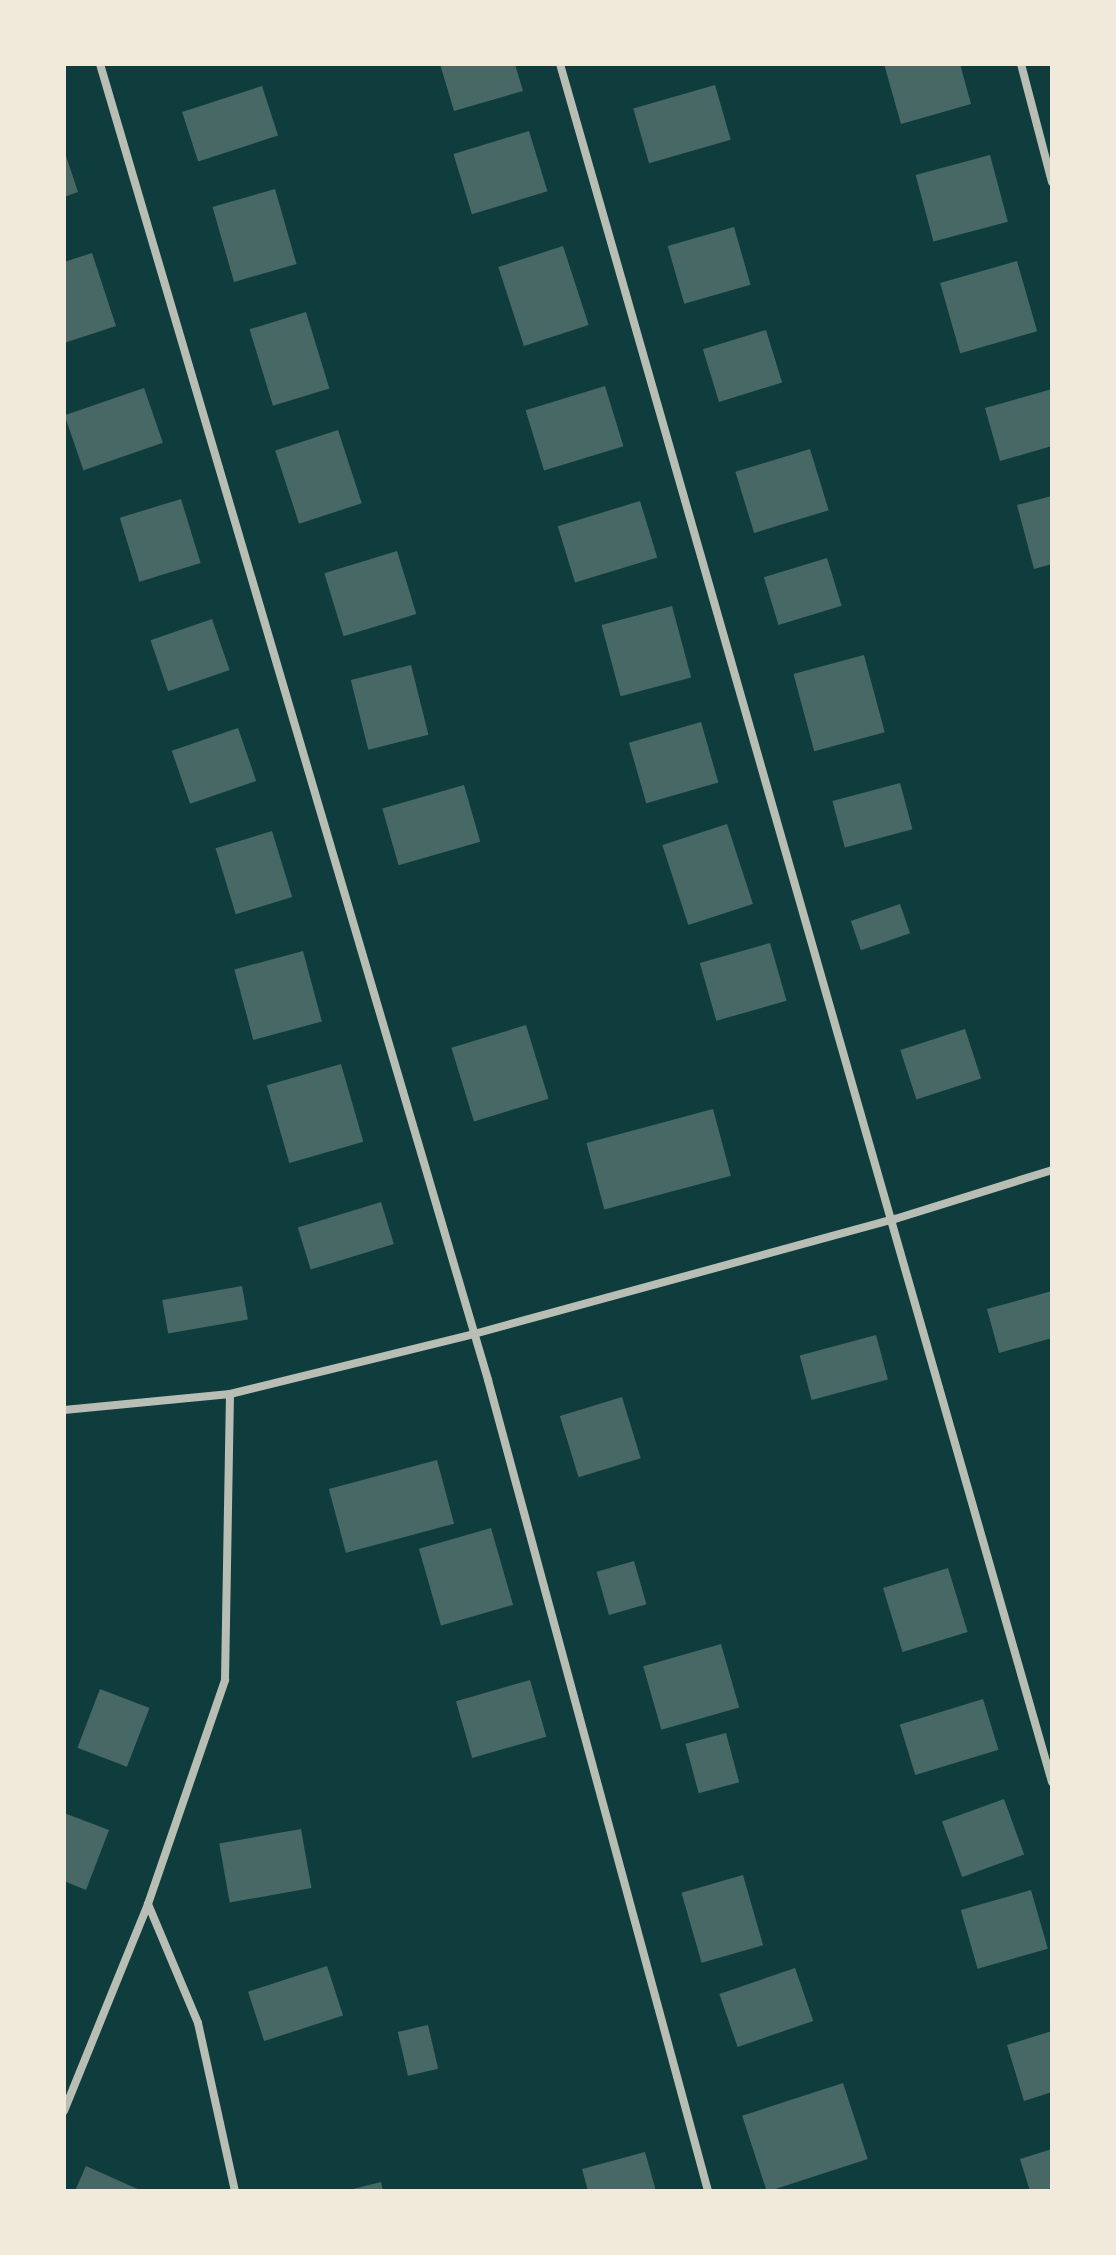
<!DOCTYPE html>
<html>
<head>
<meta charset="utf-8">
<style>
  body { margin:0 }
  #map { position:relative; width:1116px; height:2255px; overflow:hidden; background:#0f3d3e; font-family:"Nunito Sans",sans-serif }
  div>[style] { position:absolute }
  .building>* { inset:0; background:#486865; transform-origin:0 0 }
  .minor>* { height:8px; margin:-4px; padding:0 4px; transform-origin:4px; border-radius:4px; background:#b8beb3 }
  span { translate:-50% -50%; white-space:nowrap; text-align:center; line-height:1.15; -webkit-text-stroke:6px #f1e9da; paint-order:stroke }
  .frame { position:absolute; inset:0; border:66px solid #f1e9da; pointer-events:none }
</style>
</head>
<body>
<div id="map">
  <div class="building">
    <i style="clip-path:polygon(440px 64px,515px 64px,523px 91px,454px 111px)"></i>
    <i style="clip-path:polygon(884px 64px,960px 64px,971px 104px,901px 124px)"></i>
    <i style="left:715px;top:85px;width:57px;height:85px;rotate:74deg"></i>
    <i style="left:262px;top:86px;width:52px;height:84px;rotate:72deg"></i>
    <i style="left:529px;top:131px;width:63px;height:79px;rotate:73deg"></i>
    <i style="clip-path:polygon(64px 150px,78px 192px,64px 197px)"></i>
    <i style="left:990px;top:155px;width:69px;height:77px;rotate:75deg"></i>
    <i style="left:275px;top:189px;width:78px;height:65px;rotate:74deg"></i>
    <i style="left:734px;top:227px;width:60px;height:69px;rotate:74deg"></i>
    <i style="left:563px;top:246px;width:83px;height:68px;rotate:72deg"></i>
    <i style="clip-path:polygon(92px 253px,116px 326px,64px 343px,64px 262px)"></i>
    <i style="left:1017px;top:261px;width:73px;height:80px;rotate:74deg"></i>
    <i style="left:306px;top:312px;width:80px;height:59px;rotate:73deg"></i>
    <i style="left:766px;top:330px;width:55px;height:66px;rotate:73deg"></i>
    <i style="left:605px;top:386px;width:63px;height:83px;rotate:73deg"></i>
    <i style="left:144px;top:388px;width:58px;height:84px;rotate:71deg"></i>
    <i style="clip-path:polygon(1052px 389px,1052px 446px,1000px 461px,985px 408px)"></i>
    <i style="left:338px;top:430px;width:77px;height:66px;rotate:72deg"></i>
    <i style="left:810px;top:449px;width:64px;height:78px;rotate:73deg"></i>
    <i style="clip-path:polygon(1052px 496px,1052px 564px,1034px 569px,1017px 505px)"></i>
    <i style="left:181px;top:499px;width:67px;height:64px;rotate:73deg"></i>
    <i style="left:640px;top:501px;width:59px;height:86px;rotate:73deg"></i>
    <i style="left:397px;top:551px;width:66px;height:76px;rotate:73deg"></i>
    <i style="left:827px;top:558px;width:50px;height:66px;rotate:73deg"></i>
    <i style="left:672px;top:606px;width:74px;height:73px;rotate:75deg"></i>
    <i style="left:212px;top:619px;width:54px;height:65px;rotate:71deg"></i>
    <i style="left:864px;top:655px;width:80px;height:73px;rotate:75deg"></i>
    <i style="left:411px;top:665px;width:72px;height:62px;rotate:76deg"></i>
    <i style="left:701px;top:722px;width:63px;height:75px;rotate:74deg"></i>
    <i style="left:238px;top:728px;width:56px;height:70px;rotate:71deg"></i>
    <i style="left:900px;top:783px;width:48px;height:70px;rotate:75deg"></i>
    <i style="left:464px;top:785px;width:59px;height:85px;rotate:74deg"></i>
    <i style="left:727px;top:824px;width:84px;height:68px;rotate:72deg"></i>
    <i style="left:272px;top:831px;width:69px;height:59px;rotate:73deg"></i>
    <i style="left:900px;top:904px;width:31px;height:52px;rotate:71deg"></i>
    <i style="left:770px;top:943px;width:60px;height:73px;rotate:74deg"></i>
    <i style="left:303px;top:951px;width:73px;height:71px;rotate:75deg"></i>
    <i style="left:526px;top:1025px;width:77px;height:78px;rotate:73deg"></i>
    <i style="left:965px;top:1029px;width:52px;height:68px;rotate:72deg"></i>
    <i style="left:341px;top:1064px;width:81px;height:77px;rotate:74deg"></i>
    <i style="left:713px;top:1109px;width:69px;height:131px;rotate:75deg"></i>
    <i style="left:381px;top:1202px;width:44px;height:87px;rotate:73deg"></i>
    <i style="left:242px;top:1286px;width:34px;height:81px;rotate:80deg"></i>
    <i style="clip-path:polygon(1052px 1291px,1052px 1338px,999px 1353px,987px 1309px)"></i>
    <i style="left:876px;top:1335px;width:46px;height:79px;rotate:75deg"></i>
    <i style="left:622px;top:1397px;width:64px;height:65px;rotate:73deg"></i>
    <i style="left:437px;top:1460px;width:66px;height:112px;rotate:75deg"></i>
    <i style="left:491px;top:1528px;width:80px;height:75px;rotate:74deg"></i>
    <i style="left:634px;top:1561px;width:45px;height:39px;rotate:74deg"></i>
    <i style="left:948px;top:1568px;width:67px;height:68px;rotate:73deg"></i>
    <i style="left:721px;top:1644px;width:66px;height:81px;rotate:74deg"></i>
    <i style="left:530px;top:1680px;width:59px;height:77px;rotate:74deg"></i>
    <i style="left:100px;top:1689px;width:53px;height:63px;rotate:21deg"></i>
    <i style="left:983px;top:1699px;width:53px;height:87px;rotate:73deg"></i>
    <i style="left:726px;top:1733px;width:51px;height:42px;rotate:75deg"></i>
    <i style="left:1004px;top:1799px;width:59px;height:66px;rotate:70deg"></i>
    <i style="clip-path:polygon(64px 1813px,109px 1830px,86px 1890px,64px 1881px)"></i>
    <i style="left:301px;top:1829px;width:60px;height:83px;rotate:80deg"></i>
    <i style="left:743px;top:1875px;width:73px;height:64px;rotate:74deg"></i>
    <i style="left:1031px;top:1890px;width:61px;height:73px;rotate:74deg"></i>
    <i style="left:327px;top:1966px;width:52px;height:83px;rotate:72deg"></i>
    <i style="left:795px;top:1968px;width:56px;height:80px;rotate:71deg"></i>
    <i style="left:428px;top:2025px;width:45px;height:31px;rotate:77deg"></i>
    <i style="clip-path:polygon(1052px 2031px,1052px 2092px,1024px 2101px,1007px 2045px)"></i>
    <i style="left:843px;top:2083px;width:80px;height:106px;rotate:72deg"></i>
    <i style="clip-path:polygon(1052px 2149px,1052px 2191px,1030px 2191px,1020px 2159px)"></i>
    <i style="clip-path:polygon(645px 2152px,656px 2191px,588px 2191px,582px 2169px)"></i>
    <i style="clip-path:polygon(86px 2166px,142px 2191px,75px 2191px)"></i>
    <i style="clip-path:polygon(381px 2182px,383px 2191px,350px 2191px,349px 2190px)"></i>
  </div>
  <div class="minor">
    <i style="left:100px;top:64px;width:1372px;rotate:73.57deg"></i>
    <i style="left:488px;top:1380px;width:840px;rotate:74.82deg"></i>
    <i style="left:560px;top:64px;width:1787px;rotate:74.02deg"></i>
    <i style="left:1021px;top:64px;width:122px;rotate:75.3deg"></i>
    <i style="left:64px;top:1410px;width:167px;rotate:-5.5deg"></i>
    <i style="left:230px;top:1394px;width:251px;rotate:-13.8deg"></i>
    <i style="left:474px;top:1334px;width:436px;rotate:-15.3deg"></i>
    <i style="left:895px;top:1219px;width:164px;rotate:-17.3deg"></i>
    <i style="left:148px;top:1904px;width:129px;rotate:67.2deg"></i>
    <i style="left:198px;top:2023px;width:172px;rotate:77.6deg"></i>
    <i style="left:64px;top:2111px;width:223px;rotate:-67.9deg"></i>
    <i style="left:148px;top:1904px;width:237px;rotate:-71deg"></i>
    <i style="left:225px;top:1680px;width:286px;rotate:-89deg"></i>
  </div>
  <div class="frame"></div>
</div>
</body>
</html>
